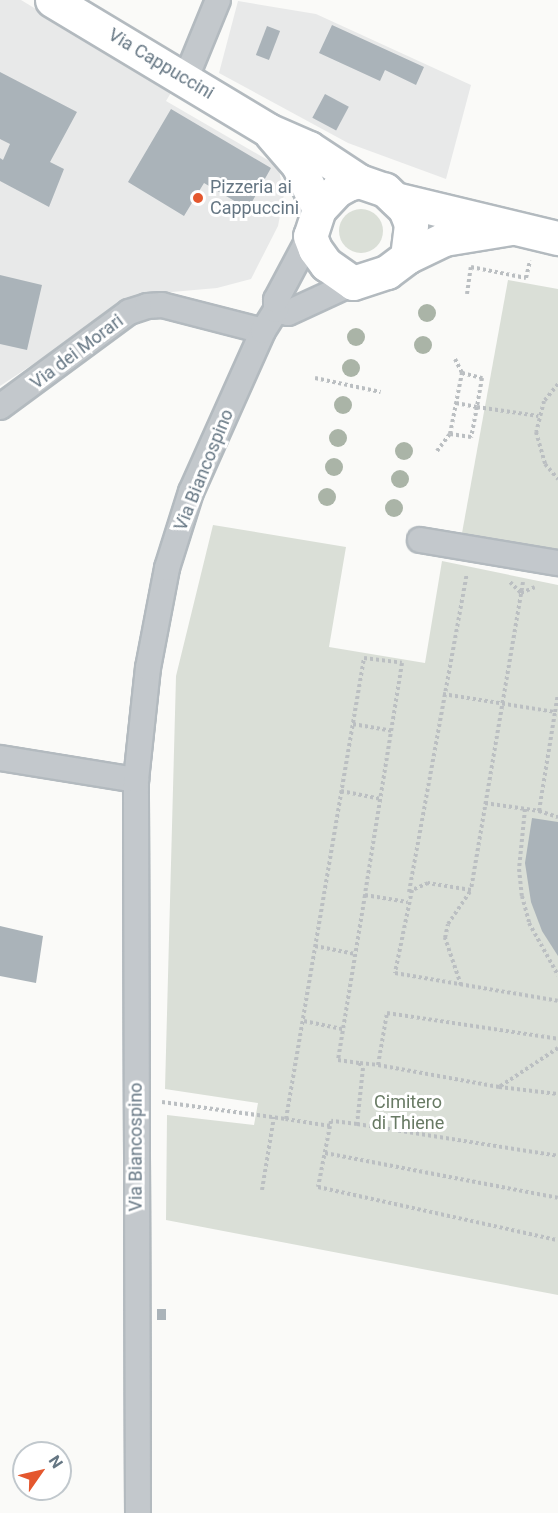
<!DOCTYPE html>
<html>
<head>
<meta charset="utf-8">
<style>
  body { margin:0 }
  #map { position:relative; width:558px; height:1513px; overflow:hidden; background:#fafaf8; font-family:Roboto,sans-serif }
  div>[style] { position:absolute }
  .built>* { inset:0; background:#e8e9e9 }
  .green>* { inset:0; background:#dadfd7 }
  .round { border-radius:50% }
  .building>* { inset:0; background:#aab3b9; transform-origin:0 0 }
  .path>* { height:4px; margin-top:-2px; transform-origin:0; background:repeating-linear-gradient(90deg,#bbbfc2 0 3px,transparent 0 6px) }
  .roads { filter:drop-shadow(2px 0 #b3babf) drop-shadow(-2px 0 #b3babf) drop-shadow(0 2px #b3babf) drop-shadow(0 -2px #b3babf) }
  .street>* { height:24px; margin:-12px; padding:0 12px; transform-origin:12px; border-radius:12px; background:#c3c8cc }
  .secondary>* { height:33px; margin:-16.5px; padding:0 16.5px; transform-origin:16.5px; border-radius:16.5px; background:#fff }
  .trees>* { width:18px; height:18px; margin:-9px; border-radius:50%; background:#aab4a7 }
  .dots>* { width:16px; height:16px; translate:-50% -50%; box-sizing:border-box; border:3px solid #fff; border-radius:50% }
  span { translate:-50% -50%; white-space:nowrap; text-align:center; line-height:1.15; -webkit-text-stroke:6px #fff; paint-order:stroke }
  .street-label { font-size:18px; color:#657683 }
  .poi-label { font-size:18px; color:#657683 }
  .left { translate:0 -50%; text-align:left }
  .park-label { font-size:18px; color:#687a64 }
  .north { position:absolute; left:12px; top:1441px; width:60px; height:60px; box-sizing:border-box; background:#fff; border:2px solid #c1c8cd; border-radius:50%; rotate:56deg; font-size:16px; font-weight:700; line-height:24px; text-align:center; color:#657683 }
  .north::after { content:''; display:block; margin:auto; width:21px; height:27px; background:#e4572e; clip-path:polygon(50% 0,100% 100%,50% 72%,0 100%) }
</style>
</head>
<body>
<div id="map">
  <div class="built">
    <i style="clip-path:polygon(0 0,21px 0,172px 91px,166px 101px,278px 166px,284px 194px,278px 226px,251px 279px,217px 288px,138px 295px,0 386px)"></i>
    <i style="clip-path:polygon(238px 1px,316px 14px,471px 85px,446px 179px,348px 143px,219px 73px)"></i>
  </div>
  <div class="green">
    <i class="round" style="left:339px;top:209px;width:44px;height:44px"></i>
    <i style="clip-path:polygon(508px 280px,558px 289px,558px 551px,462px 533px)"></i>
    <i style="clip-path:polygon(213px 525px,346px 547px,329px 647px,425px 663px,442px 561px,558px 585px,558px 1295px,166px 1220px,167px 1115px,254px 1125px,258px 1103px,165px 1089px,176px 676px)"></i>
  </div>
  <div class="building">
    <i style="clip-path:polygon(332px 25px,424px 67px,416px 85px,385px 70px,380px 81px,319px 53px)"></i>
    <i style="left:267px;top:26px;width:14px;height:31px;rotate:21deg"></i>
    <i style="clip-path:polygon(0 72px,77px 112px,50px 162px,64px 169px,49px 207px,0 181px,0 158px,3px 160px,10px 144px,0 139px)"></i>
    <i style="left:325px;top:94px;width:27px;height:27px;rotate:28deg"></i>
    <i style="clip-path:polygon(171px 109px,271px 168px,248px 209px,204px 183px,184px 216px,128px 182px)"></i>
    <i style="clip-path:polygon(0 275px,42px 285px,27px 350px,0 344px)"></i>
    <i style="clip-path:polygon(532px 818px,558px 822px,558px 956px,542px 931px,531px 902px,525px 863px)"></i>
    <i style="clip-path:polygon(0 926px,43px 936px,36px 983px,0 976px)"></i>
    <i style="left:157px;top:1309px;width:9px;height:11px"></i>
  </div>
  <div class="path">
    <i style="left:467px;top:294px;width:27px;rotate:-82deg"></i>
    <i style="left:471px;top:267px;width:56px;rotate:11.3deg"></i>
    <i style="left:526px;top:278px;width:18px;rotate:-77deg"></i>
    <i style="left:455px;top:359px;width:16px;rotate:63deg"></i>
    <i style="left:315px;top:378px;width:67px;rotate:12deg"></i>
    <i style="left:558px;top:384px;width:22px;rotate:129deg"></i>
    <i style="left:544px;top:401px;width:32px;rotate:104deg"></i>
    <i style="left:536px;top:432px;width:33px;rotate:74deg"></i>
    <i style="left:545px;top:464px;width:20px;rotate:49deg"></i>
    <i style="left:456px;top:403px;width:21px;rotate:11deg"></i>
    <i style="left:477px;top:407px;width:31px;rotate:101deg"></i>
    <i style="left:471px;top:437px;width:21px;rotate:-172deg"></i>
    <i style="left:450px;top:434px;width:62px;rotate:-78.9deg"></i>
    <i style="left:462px;top:373px;width:21px;rotate:14deg"></i>
    <i style="left:482px;top:378px;width:29px;rotate:100deg"></i>
    <i style="left:477px;top:407px;width:62px;rotate:8.4deg"></i>
    <i style="left:437px;top:451px;width:21px;rotate:-53deg"></i>
    <i style="left:510px;top:582px;width:16px;rotate:45deg"></i>
    <i style="left:521px;top:593px;width:15px;rotate:-23deg"></i>
    <i style="left:523px;top:582px;width:312px;rotate:99.6deg"></i>
    <i style="left:471px;top:890px;width:44px;rotate:-170.8deg"></i>
    <i style="left:428px;top:883px;width:17px;rotate:156deg"></i>
    <i style="left:412px;top:890px;width:85px;rotate:101.6deg"></i>
    <i style="left:395px;top:973px;width:165px;rotate:9.7deg"></i>
    <i style="left:443px;top:694px;width:113px;rotate:9.1deg"></i>
    <i style="left:555px;top:712px;width:18px;rotate:-81deg"></i>
    <i style="left:353px;top:724px;width:39px;rotate:10deg"></i>
    <i style="left:341px;top:791px;width:41px;rotate:11.3deg"></i>
    <i style="left:485px;top:803px;width:55px;rotate:8.4deg"></i>
    <i style="left:539px;top:811px;width:100px;rotate:-80.8deg"></i>
    <i style="left:525px;top:809px;width:60px;rotate:95.7deg"></i>
    <i style="left:519px;top:869px;width:27px;rotate:84deg"></i>
    <i style="left:522px;top:896px;width:28px;rotate:75deg"></i>
    <i style="left:529px;top:923px;width:60px;rotate:60.9deg"></i>
    <i style="left:539px;top:811px;width:20px;rotate:18deg"></i>
    <i style="left:409px;top:892px;width:323px;rotate:-79.7deg"></i>
    <i style="left:365px;top:895px;width:167px;rotate:99.3deg"></i>
    <i style="left:338px;top:1060px;width:21px;rotate:8deg"></i>
    <i style="left:359px;top:1063px;width:6px;rotate:51deg"></i>
    <i style="left:363px;top:1068px;width:56px;rotate:96.1deg"></i>
    <i style="left:357px;top:1124px;width:26px;rotate:-173deg"></i>
    <i style="left:331px;top:1121px;width:5px;rotate:101deg"></i>
    <i style="left:330px;top:1126px;width:45px;rotate:-171deg"></i>
    <i style="left:286px;top:1119px;width:468px;rotate:-80.4deg"></i>
    <i style="left:364px;top:658px;width:38px;rotate:7deg"></i>
    <i style="left:402px;top:663px;width:235px;rotate:99.1deg"></i>
    <i style="left:365px;top:895px;width:43px;rotate:9.5deg"></i>
    <i style="left:315px;top:946px;width:41px;rotate:11.3deg"></i>
    <i style="left:461px;top:985px;width:50px;rotate:-108.8deg"></i>
    <i style="left:445px;top:938px;width:14px;rotate:-78deg"></i>
    <i style="left:448px;top:924px;width:41px;rotate:-55.9deg"></i>
    <i style="left:304px;top:1021px;width:40px;rotate:12deg"></i>
    <i style="left:558px;top:1048px;width:71px;rotate:146.5deg"></i>
    <i style="left:499px;top:1087px;width:59px;rotate:6.8deg"></i>
    <i style="left:360px;top:1063px;width:18px;rotate:6deg"></i>
    <i style="left:378px;top:1065px;width:53px;rotate:-80.2deg"></i>
    <i style="left:387px;top:1013px;width:173px;rotate:8.6deg"></i>
    <i style="left:378px;top:1065px;width:123px;rotate:10.3deg"></i>
    <i style="left:162px;top:1102px;width:125px;rotate:7.8deg"></i>
    <i style="left:357px;top:1124px;width:204px;rotate:9deg"></i>
    <i style="left:330px;top:1126px;width:62px;rotate:101.1deg"></i>
    <i style="left:318px;top:1187px;width:246px;rotate:12.5deg"></i>
    <i style="left:325px;top:1153px;width:237px;rotate:10.9deg"></i>
    <i style="left:262px;top:1190px;width:74px;rotate:-80.7deg"></i>
  </div>
  <div class="roads">
    <div class="street">
      <i style="left:186px;top:78px;width:84px;rotate:-67.7deg"></i>
      <i style="left:276px;top:310px;width:12px;rotate:14deg"></i>
      <i style="left:288px;top:313px;width:72px;rotate:-24.8deg"></i>
      <i style="left:0;top:407px;width:160px;rotate:-36.4deg"></i>
      <i style="left:129px;top:312px;width:19px;rotate:-18deg"></i>
      <i style="left:147px;top:306px;width:15px;rotate:-4deg"></i>
      <i style="left:162px;top:305px;width:104px;rotate:14.4deg"></i>
      <i style="left:420px;top:540px;width:140px;rotate:9.5deg"></i>
      <i style="left:0;top:758px;width:138px;rotate:9.2deg"></i>
      <i style="left:138px;top:1513px;width:733px;rotate:-90.16deg"></i>
      <i style="left:136px;top:780px;width:113px;rotate:-83.9deg"></i>
      <i style="left:148px;top:668px;width:102px;rotate:-79.2deg"></i>
      <i style="left:167px;top:568px;width:80px;rotate:-72.5deg"></i>
      <i style="left:191px;top:492px;width:176px;rotate:-65.9deg"></i>
      <i style="left:263px;top:331px;width:25px;rotate:-58deg"></i>
      <i style="left:276px;top:310px;width:10px;rotate:-90deg"></i>
      <i style="left:276px;top:300px;width:72px;rotate:-62deg"></i>
    </div>
    <div class="secondary">
      <i style="left:52px;top:0;width:252px;rotate:31deg"></i>
      <i style="left:268px;top:130px;width:45px;rotate:23.7deg"></i>
      <i style="left:309px;top:148px;width:60px;rotate:33.4deg"></i>
      <i style="left:272px;top:135px;width:40px;rotate:49deg"></i>
      <i style="left:298px;top:165px;width:49px;rotate:64.5deg"></i>
      <i style="left:395px;top:199px;width:168px;rotate:13.5deg"></i>
      <i style="left:407px;top:257px;width:33px;rotate:-83deg"></i>
      <i style="left:411px;top:224px;width:16px;rotate:-112deg"></i>
      <i style="left:405px;top:209px;width:28px;rotate:-136deg"></i>
      <i style="left:385px;top:190px;width:28px;rotate:-161deg"></i>
      <i style="left:359px;top:181px;width:11px;rotate:165deg"></i>
      <i style="left:348px;top:184px;width:13px;rotate:151deg"></i>
      <i style="left:337px;top:190px;width:26px;rotate:133deg"></i>
      <i style="left:319px;top:209px;width:28px;rotate:108deg"></i>
      <i style="left:310px;top:236px;width:14px;rotate:69deg"></i>
      <i style="left:315px;top:249px;width:19px;rotate:54deg"></i>
      <i style="left:326px;top:264px;width:33px;rotate:35deg"></i>
      <i style="left:353px;top:283px;width:36px;rotate:-18deg"></i>
      <i style="left:387px;top:272px;width:25px;rotate:-37deg"></i>
      <i style="left:407px;top:257px;width:41px;rotate:-25.9deg"></i>
      <i style="left:444px;top:239px;width:68px;rotate:-9.3deg"></i>
    </div>
  </div>
  <div class="trees">
    <i style="left:427px;top:313px"></i>
    <i style="left:356px;top:337px"></i>
    <i style="left:423px;top:345px"></i>
    <i style="left:351px;top:368px"></i>
    <i style="left:343px;top:405px"></i>
    <i style="left:338px;top:438px"></i>
    <i style="left:404px;top:451px"></i>
    <i style="left:334px;top:467px"></i>
    <i style="left:400px;top:479px"></i>
    <i style="left:327px;top:497px"></i>
    <i style="left:394px;top:508px"></i>
  </div>
  <div class="dots">
    <i style="left:198px;top:198px;background:#e4572e"></i>
  </div>
  <div class="street-label">
    <span style="left:161px;top:64px;rotate:31deg">Via Cappuccini</span>
    <span style="left:77px;top:352px;rotate:-37deg">Via dei Morari</span>
    <span style="left:204px;top:470px;rotate:-68deg">Via Biancospino</span>
    <span style="left:136px;top:1147px;rotate:-90deg">Via Biancospino</span>
  </div>
  <div class="poi-label">
    <span class="left" style="left:210px;top:198px">Pizzeria ai<br>Cappuccini</span>
  </div>
  <div class="park-label">
    <span style="left:408px;top:1113px">Cimitero<br>di Thiene</span>
  </div>
  <div class="north">N</div>
</div>
</body>
</html>
